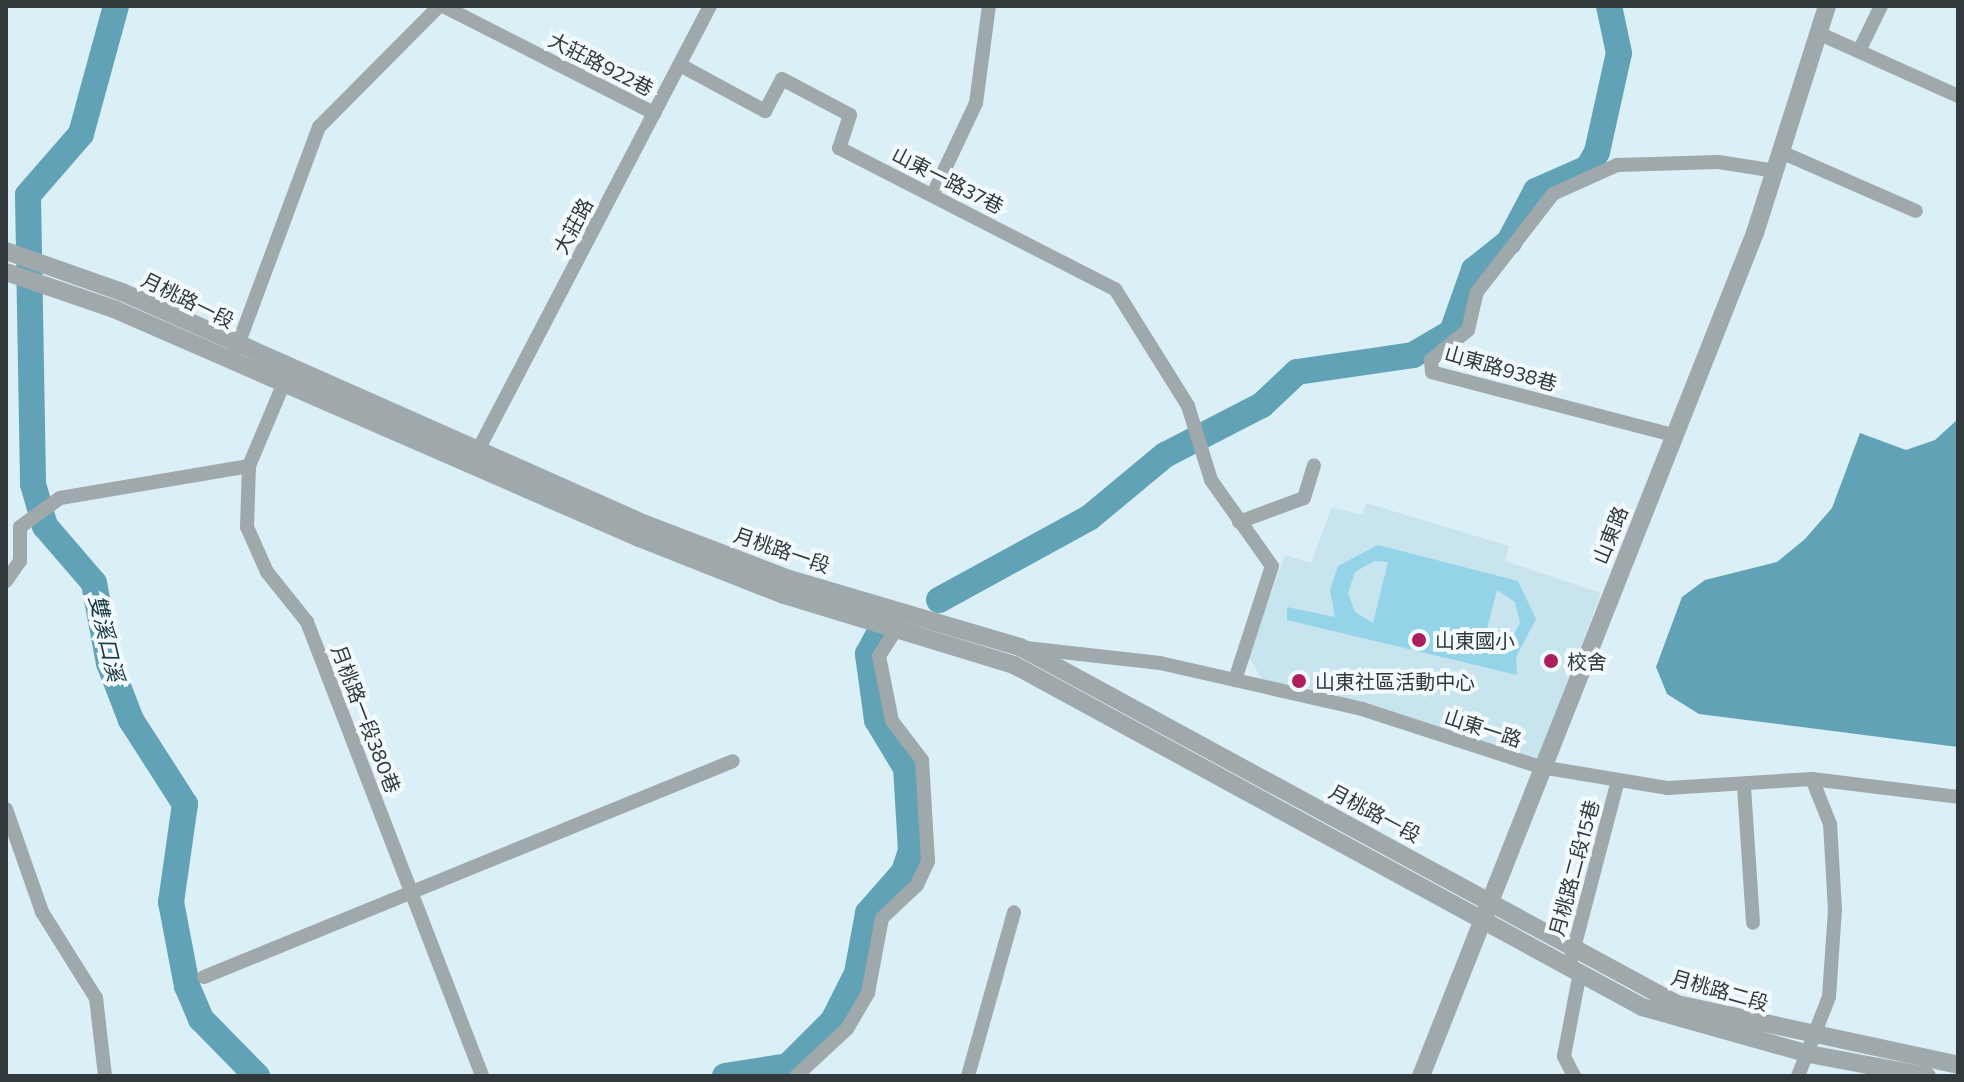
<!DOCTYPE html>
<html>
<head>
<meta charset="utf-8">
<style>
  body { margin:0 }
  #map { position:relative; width:1964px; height:1082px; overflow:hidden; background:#dbeff6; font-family:Commissioner,"Noto Sans TC",sans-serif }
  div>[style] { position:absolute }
  .built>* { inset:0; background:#c8e4ee }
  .green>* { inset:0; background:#95d4e8 }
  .water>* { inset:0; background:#61a2b7 }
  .river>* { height:26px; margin:-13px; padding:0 13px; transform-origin:13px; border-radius:13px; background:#61a2b7 }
  .minor>* { height:14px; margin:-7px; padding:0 7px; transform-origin:7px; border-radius:7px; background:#9fa8ab }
  .tertiary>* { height:18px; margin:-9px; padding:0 9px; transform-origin:9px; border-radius:9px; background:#9fa8ab }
  .dots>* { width:22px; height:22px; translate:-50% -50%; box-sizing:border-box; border:4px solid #f2fafd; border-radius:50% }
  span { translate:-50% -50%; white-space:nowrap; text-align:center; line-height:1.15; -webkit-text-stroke:8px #f2fafd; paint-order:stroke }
  .street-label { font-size:20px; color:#31393c }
  .poi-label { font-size:20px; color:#31393c }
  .left { translate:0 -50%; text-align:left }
  .water-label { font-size:22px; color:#193942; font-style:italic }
  .frame { position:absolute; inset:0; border:8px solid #31393c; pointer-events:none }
</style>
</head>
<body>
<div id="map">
  <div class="built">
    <i style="clip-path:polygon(1366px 503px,1509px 546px,1505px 561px,1601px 593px,1538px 758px,1262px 679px,1248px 656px,1285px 555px,1311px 563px,1332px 507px,1363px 515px)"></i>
  </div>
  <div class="green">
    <i style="clip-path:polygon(evenodd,1378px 545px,1518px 581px,1536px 619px,1516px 657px,1517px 675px,1287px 620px,1287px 607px,1335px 617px,1330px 590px,1338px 566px,1378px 545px,1374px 561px,1388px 562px,1373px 623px,1355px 612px,1348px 593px,1355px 572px,1374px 561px,1378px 545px,1497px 590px,1515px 602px,1520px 623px,1509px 643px,1488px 650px,1482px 648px,1497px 590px)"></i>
  </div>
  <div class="water">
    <i style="clip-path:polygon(1958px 419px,1958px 747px,1699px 714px,1667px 694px,1656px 667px,1682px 597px,1705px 580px,1777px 562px,1805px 539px,1832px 508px,1860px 433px,1906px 450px,1935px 440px)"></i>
  </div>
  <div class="river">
    <i style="left:116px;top:6px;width:133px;rotate:105.3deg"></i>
    <i style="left:81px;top:134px;width:81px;rotate:131deg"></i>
    <i style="left:28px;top:195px;width:289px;rotate:89deg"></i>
    <i style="left:33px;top:484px;width:44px;rotate:74.1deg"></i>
    <i style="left:45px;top:526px;width:75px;rotate:49.3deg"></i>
    <i style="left:94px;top:583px;width:81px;rotate:79.4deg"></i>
    <i style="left:109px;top:663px;width:61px;rotate:68.9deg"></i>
    <i style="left:131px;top:720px;width:100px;rotate:57.3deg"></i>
    <i style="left:185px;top:804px;width:99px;rotate:98.1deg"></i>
    <i style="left:171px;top:902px;width:86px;rotate:79.2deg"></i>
    <i style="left:187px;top:986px;width:36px;rotate:67deg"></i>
    <i style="left:201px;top:1019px;width:80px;rotate:45.5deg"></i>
    <i style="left:939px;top:600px;width:171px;rotate:-28.7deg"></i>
    <i style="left:1089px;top:518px;width:99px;rotate:-39.7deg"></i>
    <i style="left:1165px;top:455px;width:109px;rotate:-27.3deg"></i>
    <i style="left:1262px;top:405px;width:48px;rotate:-43.3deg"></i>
    <i style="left:1297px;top:372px;width:117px;rotate:-8.3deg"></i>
    <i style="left:1413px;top:355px;width:45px;rotate:-30.5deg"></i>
    <i style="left:1452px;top:332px;width:66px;rotate:-70.5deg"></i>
    <i style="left:1474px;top:270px;width:45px;rotate:-38.7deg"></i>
    <i style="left:1509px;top:242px;width:58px;rotate:-62.1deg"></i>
    <i style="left:1536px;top:191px;width:57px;rotate:-23.9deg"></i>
    <i style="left:1588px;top:168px;width:18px;rotate:-61deg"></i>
    <i style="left:1597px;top:152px;width:101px;rotate:-77.5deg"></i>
    <i style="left:1619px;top:53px;width:48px;rotate:-102deg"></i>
    <i style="left:725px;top:1076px;width:64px;rotate:-9deg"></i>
    <i style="left:788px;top:1066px;width:64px;rotate:-45deg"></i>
    <i style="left:833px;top:1021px;width:54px;rotate:-63.4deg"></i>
    <i style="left:857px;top:973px;width:61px;rotate:-79.6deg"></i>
    <i style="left:868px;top:913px;width:55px;rotate:-48.7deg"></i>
    <i style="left:904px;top:872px;width:22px;rotate:-72deg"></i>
    <i style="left:911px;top:851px;width:83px;rotate:-93.4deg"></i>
    <i style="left:906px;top:768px;width:56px;rotate:-121.1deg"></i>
    <i style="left:877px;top:720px;width:67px;rotate:-97.8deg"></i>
    <i style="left:868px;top:654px;width:24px;rotate:-62deg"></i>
  </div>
  <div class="minor">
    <i style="left:443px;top:6px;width:237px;rotate:26.9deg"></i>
    <i style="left:1818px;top:33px;width:154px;rotate:24.2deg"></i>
    <i style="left:1860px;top:49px;width:48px;rotate:-64deg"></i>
    <i style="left:680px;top:65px;width:97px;rotate:28.4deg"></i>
    <i style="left:765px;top:111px;width:36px;rotate:-62deg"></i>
    <i style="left:782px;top:79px;width:77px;rotate:27.9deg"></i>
    <i style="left:850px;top:115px;width:35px;rotate:108deg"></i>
    <i style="left:839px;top:148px;width:310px;rotate:27.1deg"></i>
    <i style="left:1115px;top:289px;width:138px;rotate:58deg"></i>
    <i style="left:1188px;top:406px;width:77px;rotate:72.7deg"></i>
    <i style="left:1211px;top:480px;width:105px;rotate:54.7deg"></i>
    <i style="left:1272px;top:566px;width:120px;rotate:108deg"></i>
    <i style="left:1781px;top:152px;width:147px;rotate:23.6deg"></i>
    <i style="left:933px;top:194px;width:101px;rotate:-64.7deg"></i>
    <i style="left:976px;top:103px;width:98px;rotate:-82.4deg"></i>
    <i style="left:236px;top:350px;width:238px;rotate:-69.6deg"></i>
    <i style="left:319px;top:127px;width:170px;rotate:-45.2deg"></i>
    <i style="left:283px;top:385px;width:88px;rotate:112.8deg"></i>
    <i style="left:249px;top:466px;width:61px;rotate:91.9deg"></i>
    <i style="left:247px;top:527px;width:49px;rotate:66deg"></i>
    <i style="left:267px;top:572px;width:64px;rotate:51.3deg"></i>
    <i style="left:307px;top:622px;width:487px;rotate:68.9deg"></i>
    <i style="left:1673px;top:435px;width:249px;rotate:-165.4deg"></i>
    <i style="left:1432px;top:372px;width:12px;rotate:-95deg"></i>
    <i style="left:1431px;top:360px;width:48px;rotate:-39deg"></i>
    <i style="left:1468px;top:330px;width:39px;rotate:-77deg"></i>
    <i style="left:1477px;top:292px;width:124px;rotate:-52.2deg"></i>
    <i style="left:1553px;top:194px;width:70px;rotate:-24.4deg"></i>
    <i style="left:1617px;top:165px;width:101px;rotate:-1.7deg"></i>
    <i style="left:1718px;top:162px;width:59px;rotate:8.8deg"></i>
    <i style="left:475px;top:456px;width:508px;rotate:-62.43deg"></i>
    <i style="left:1239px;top:522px;width:69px;rotate:-20.3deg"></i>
    <i style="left:1304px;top:498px;width:34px;rotate:-73deg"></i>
    <i style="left:6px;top:581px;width:24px;rotate:-55deg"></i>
    <i style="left:20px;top:561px;width:34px;rotate:-90deg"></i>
    <i style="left:20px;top:527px;width:49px;rotate:-35.9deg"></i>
    <i style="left:60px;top:498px;width:192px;rotate:-9.6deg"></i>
    <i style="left:1026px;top:648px;width:135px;rotate:6.4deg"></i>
    <i style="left:1160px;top:663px;width:207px;rotate:12.8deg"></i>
    <i style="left:1362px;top:709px;width:188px;rotate:18deg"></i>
    <i style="left:1541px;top:767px;width:129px;rotate:9.4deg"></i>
    <i style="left:1668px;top:788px;width:144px;rotate:-3.6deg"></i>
    <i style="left:1812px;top:779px;width:147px;rotate:7deg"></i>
    <i style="left:1744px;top:787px;width:136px;rotate:86.2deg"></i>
    <i style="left:6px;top:809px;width:109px;rotate:70.7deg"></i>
    <i style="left:42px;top:912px;width:102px;rotate:57.9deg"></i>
    <i style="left:96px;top:998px;width:79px;rotate:83.4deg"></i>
    <i style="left:1569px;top:967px;width:193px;rotate:-75.3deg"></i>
    <i style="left:204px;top:977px;width:571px;rotate:-22.21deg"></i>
    <i style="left:796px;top:1076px;width:69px;rotate:-42.7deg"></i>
    <i style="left:847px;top:1029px;width:42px;rotate:-59.7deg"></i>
    <i style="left:868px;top:993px;width:76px;rotate:-79.4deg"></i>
    <i style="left:882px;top:918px;width:48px;rotate:-43.3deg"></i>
    <i style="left:917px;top:885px;width:26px;rotate:-65deg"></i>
    <i style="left:928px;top:861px;width:101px;rotate:-93.4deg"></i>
    <i style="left:922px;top:760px;width:49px;rotate:-127.6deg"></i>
    <i style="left:892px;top:721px;width:66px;rotate:-101.3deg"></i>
    <i style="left:879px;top:656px;width:35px;rotate:-57deg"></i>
    <i style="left:968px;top:1076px;width:170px;rotate:-74.3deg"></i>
    <i style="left:1574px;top:1076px;width:22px;rotate:-117deg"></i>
    <i style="left:1564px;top:1056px;width:86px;rotate:-79.2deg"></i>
    <i style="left:1798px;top:1076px;width:85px;rotate:-68.6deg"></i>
    <i style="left:1829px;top:997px;width:87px;rotate:-86.1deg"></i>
    <i style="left:1835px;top:910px;width:86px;rotate:-93.3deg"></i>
    <i style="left:1830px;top:824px;width:48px;rotate:-111.8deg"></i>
  </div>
  <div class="tertiary">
    <i style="left:6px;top:251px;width:123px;rotate:19.5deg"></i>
    <i style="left:122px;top:292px;width:572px;rotate:23.92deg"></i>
    <i style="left:645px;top:524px;width:154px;rotate:20.9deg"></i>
    <i style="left:789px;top:579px;width:241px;rotate:16.4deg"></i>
    <i style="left:1020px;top:647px;width:748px;rotate:28.52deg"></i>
    <i style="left:1677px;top:1004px;width:288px;rotate:12.2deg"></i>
    <i style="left:6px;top:272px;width:114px;rotate:18.9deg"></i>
    <i style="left:114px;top:309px;width:573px;rotate:23.57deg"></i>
    <i style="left:639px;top:538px;width:156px;rotate:21.5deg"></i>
    <i style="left:784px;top:595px;width:240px;rotate:16.9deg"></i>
    <i style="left:1014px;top:665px;width:715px;rotate:28.57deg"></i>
    <i style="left:1642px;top:1007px;width:173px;rotate:15.7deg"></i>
    <i style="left:1809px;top:1054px;width:120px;rotate:10.6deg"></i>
    <i style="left:1421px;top:1076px;width:907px;rotate:-68.39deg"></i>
    <i style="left:1755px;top:233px;width:238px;rotate:-72.4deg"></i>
  </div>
  <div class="dots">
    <i style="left:1419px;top:640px;background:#ad1f5a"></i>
    <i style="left:1551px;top:661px;background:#ad1f5a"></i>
    <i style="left:1299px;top:681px;background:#ad1f5a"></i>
  </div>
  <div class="street-label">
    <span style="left:601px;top:64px;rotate:27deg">大莊路922巷</span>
    <span style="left:948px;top:180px;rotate:27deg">山東一路37巷</span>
    <span style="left:573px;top:226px;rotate:-62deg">大莊路</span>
    <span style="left:188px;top:300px;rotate:26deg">月桃路一段</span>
    <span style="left:1501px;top:368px;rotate:16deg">山東路938巷</span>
    <span style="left:1610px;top:535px;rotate:-68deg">山東路</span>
    <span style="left:782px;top:550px;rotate:19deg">月桃路一段</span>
    <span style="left:366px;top:719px;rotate:69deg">月桃路一段380巷</span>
    <span style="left:1483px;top:728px;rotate:18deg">山東一路</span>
    <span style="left:1375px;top:813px;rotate:28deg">月桃路一段</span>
    <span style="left:1574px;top:868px;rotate:-75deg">月桃路二段15巷</span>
    <span style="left:1720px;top:990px;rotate:16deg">月桃路二段</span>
  </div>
  <div class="poi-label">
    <span class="left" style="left:1435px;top:640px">山東國小</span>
    <span class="left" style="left:1567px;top:661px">校舍</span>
    <span class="left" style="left:1315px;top:681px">山東社區活動中心</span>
  </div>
  <div class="water-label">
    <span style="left:107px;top:638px;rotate:77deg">雙溪口溪</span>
  </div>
  <div class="frame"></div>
</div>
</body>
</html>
